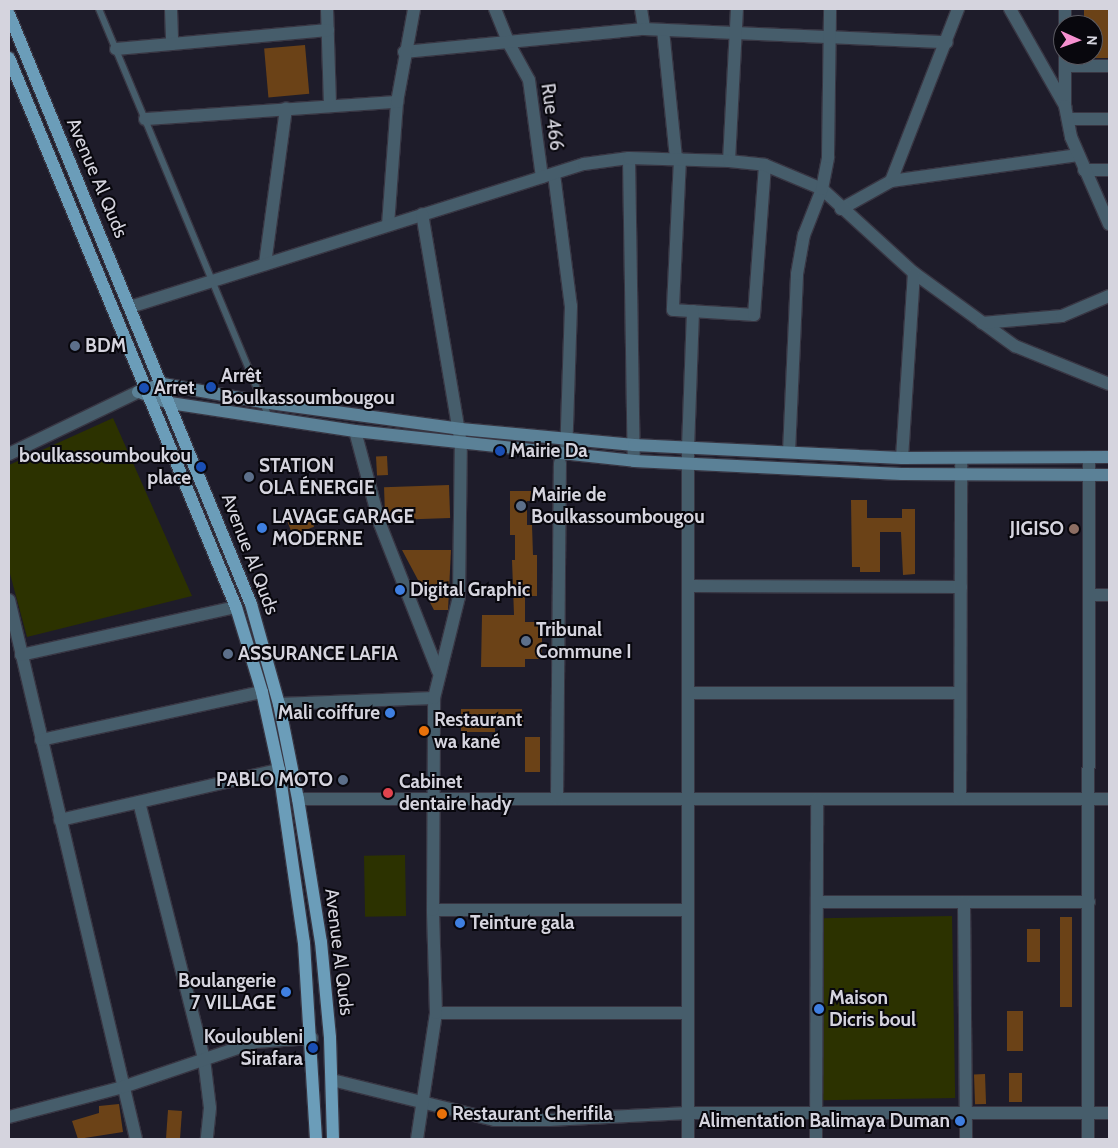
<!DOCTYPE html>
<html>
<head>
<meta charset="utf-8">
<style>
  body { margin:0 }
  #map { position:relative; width:1118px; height:1148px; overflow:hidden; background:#1e1c2a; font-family:Cabin,sans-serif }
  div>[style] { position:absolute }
  .green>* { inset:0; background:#2c3200; transform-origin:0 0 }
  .building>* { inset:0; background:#6b4217; transform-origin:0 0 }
  .roads { filter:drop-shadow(1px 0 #383643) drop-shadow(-1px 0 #383643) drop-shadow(0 1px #383643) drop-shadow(0 -1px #383643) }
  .service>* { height:6px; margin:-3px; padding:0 3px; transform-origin:3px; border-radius:3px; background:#465d6b }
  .minor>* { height:12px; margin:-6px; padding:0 6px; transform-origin:6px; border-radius:6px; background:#465d6b }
  .tertiary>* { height:12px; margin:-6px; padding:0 6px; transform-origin:6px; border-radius:6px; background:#465d6b }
  .secondary>* { height:12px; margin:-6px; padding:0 6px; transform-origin:6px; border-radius:6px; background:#5b8197 }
  .primary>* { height:12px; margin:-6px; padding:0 6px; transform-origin:6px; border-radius:6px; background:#6b9db9 }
  .dots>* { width:14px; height:14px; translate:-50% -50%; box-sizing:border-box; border:2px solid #08070d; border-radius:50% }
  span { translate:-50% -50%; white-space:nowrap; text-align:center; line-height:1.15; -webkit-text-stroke:4px #08070d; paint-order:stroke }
  .street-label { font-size:19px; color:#d5d4de }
  .poi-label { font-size:19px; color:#d5d4de; font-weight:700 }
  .left { translate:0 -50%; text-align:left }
  .right { translate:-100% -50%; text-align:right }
  .frame { position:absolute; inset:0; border:10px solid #d5d4de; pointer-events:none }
  .north { position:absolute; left:1053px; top:15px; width:50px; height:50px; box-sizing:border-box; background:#08070d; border:1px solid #5a5961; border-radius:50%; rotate:92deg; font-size:14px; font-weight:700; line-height:20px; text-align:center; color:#d5d4de }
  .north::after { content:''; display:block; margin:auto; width:18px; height:22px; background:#f690d0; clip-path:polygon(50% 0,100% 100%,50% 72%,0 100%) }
</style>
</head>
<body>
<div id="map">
  <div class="green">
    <i style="clip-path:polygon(113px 418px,192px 596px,27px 637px,9px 570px,9px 465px)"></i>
    <i style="left:405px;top:855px;width:61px;height:41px;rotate:89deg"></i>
    <i style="left:952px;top:916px;width:182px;height:132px;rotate:89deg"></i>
  </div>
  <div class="building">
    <i style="clip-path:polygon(1084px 9px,1109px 9px,1109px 58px,1093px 58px,1093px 23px,1084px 23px)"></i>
    <i style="left:305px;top:45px;width:49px;height:41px;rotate:85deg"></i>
    <i style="left:387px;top:456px;width:19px;height:11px;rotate:87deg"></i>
    <i style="left:449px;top:485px;width:33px;height:65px;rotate:88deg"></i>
    <i style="clip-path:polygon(510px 491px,533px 491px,533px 501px,527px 501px,527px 525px,532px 525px,533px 555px,537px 555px,537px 596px,525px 596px,525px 622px,542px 622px,542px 659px,525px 659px,525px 667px,481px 667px,482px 615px,514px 615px,512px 560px,515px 560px,515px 535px,510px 535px)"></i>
    <i style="clip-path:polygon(851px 500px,867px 500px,867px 518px,902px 518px,902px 509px,915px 509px,915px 574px,903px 575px,901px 532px,880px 532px,880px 572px,860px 572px,860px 567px,852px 567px)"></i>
    <i style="left:308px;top:511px;width:17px;height:23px;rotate:69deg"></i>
    <i style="clip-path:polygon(402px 550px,451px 550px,448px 610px,434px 610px)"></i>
    <i style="clip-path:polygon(461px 709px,522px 709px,523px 723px,495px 723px,495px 732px,461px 732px)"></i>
    <i style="left:525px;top:737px;width:15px;height:35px"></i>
    <i style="left:1060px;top:917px;width:12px;height:90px"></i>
    <i style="left:1040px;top:929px;width:33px;height:13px;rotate:90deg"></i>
    <i style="left:1007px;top:1011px;width:16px;height:40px"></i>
    <i style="left:1009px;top:1073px;width:13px;height:29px"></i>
    <i style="left:985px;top:1074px;width:30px;height:11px;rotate:88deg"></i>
    <i style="clip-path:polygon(119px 1104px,123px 1132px,78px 1139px,72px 1121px,99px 1113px,99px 1106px)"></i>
    <i style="left:168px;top:1110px;width:14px;height:29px;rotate:4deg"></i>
  </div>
  <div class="roads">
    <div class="service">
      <i style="left:99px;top:9px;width:443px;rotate:67.4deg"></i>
    </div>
    <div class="minor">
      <i style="left:171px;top:9px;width:35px;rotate:88deg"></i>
      <i style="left:327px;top:9px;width:97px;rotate:88.2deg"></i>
      <i style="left:495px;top:9px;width:35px;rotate:68deg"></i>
      <i style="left:508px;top:42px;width:43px;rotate:61.1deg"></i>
      <i style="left:529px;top:80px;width:98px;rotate:82.4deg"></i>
      <i style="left:641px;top:9px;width:20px;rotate:81deg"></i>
      <i style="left:1010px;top:9px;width:112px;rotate:60.4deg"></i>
      <i style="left:663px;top:30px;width:129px;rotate:84.2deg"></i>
      <i style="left:116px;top:49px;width:213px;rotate:-5.1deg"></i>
      <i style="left:404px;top:52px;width:241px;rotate:-5.5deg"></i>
      <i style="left:644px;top:29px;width:303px;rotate:2.5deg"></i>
      <i style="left:1065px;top:66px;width:44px"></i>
      <i style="left:145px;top:119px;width:253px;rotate:-3.9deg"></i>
      <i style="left:1069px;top:119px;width:40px"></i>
      <i style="left:629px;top:158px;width:303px;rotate:89.1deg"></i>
      <i style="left:680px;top:159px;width:151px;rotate:92.7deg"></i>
      <i style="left:673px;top:310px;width:81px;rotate:3.5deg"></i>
      <i style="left:754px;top:315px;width:150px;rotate:-85.8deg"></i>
      <i style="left:729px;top:161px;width:152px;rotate:-87deg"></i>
      <i style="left:1084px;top:170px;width:25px"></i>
      <i style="left:554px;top:174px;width:133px;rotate:82.7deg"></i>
      <i style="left:571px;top:306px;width:148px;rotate:91.9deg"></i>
      <i style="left:891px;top:181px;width:189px;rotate:-7.9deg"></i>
      <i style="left:841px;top:209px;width:57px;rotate:-29.2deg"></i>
      <i style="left:891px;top:181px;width:185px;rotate:-68.7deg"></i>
      <i style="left:388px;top:225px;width:123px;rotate:-85.8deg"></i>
      <i style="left:397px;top:102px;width:95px;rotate:-79.6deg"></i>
      <i style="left:265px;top:264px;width:157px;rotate:-82.3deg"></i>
      <i style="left:130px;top:307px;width:476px;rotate:-17.5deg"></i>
      <i style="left:584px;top:164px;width:45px;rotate:-7.6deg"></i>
      <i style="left:629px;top:158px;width:100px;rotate:1.7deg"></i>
      <i style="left:729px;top:161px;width:36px;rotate:6deg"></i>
      <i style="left:765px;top:165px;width:62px;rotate:22.8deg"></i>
      <i style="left:822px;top:189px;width:125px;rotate:42.4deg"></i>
      <i style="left:914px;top:273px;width:125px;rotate:35.9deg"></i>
      <i style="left:1015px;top:346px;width:101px;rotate:22deg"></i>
      <i style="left:982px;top:323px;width:80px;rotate:-5deg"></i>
      <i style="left:1062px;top:316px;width:51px;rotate:-23.1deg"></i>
      <i style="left:355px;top:431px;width:96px;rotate:75deg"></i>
      <i style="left:380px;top:524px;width:158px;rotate:68.5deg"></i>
      <i style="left:789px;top:452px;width:178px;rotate:-87.4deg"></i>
      <i style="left:797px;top:274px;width:40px;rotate:-80deg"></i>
      <i style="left:804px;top:235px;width:49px;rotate:-68.6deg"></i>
      <i style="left:822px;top:189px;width:33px;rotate:-79deg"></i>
      <i style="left:828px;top:157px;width:148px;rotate:-89.2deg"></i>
      <i style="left:9px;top:454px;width:143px;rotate:-25.7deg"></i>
      <i style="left:902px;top:458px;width:185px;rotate:-86.3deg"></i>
      <i style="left:688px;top:586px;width:273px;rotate:0.2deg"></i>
      <i style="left:1089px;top:595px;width:20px"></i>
      <i style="left:9px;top:600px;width:554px;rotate:76.74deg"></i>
      <i style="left:21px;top:655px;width:220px;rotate:-12.6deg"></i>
      <i style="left:688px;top:693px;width:272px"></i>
      <i style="left:279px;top:704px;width:155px;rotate:-2.2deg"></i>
      <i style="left:41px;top:740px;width:226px;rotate:-12.3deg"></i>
      <i style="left:298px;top:799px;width:811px"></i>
      <i style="left:557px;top:799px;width:336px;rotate:-89.5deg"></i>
      <i style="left:960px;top:799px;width:341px;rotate:-89.8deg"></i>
      <i style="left:139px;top:802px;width:265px;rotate:75.8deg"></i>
      <i style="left:204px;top:1059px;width:49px;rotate:83deg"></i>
      <i style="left:210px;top:1108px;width:31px;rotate:96deg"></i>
      <i style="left:60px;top:820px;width:225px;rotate:-12.9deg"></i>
      <i style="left:817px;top:902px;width:272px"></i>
      <i style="left:964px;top:902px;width:237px;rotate:89.5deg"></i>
      <i style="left:433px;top:910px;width:255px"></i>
      <i style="left:436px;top:1013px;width:252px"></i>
      <i style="left:332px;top:1080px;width:168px;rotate:13.8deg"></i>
      <i style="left:495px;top:1120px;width:54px"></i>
      <i style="left:549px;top:1120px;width:139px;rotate:-2.9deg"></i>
      <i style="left:688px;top:1113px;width:421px"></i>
      <i style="left:9px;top:1117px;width:118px;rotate:-14.7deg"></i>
      <i style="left:123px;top:1087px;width:139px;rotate:-18.8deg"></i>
      <i style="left:255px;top:1042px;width:57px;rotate:-4deg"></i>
      <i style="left:417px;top:1139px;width:127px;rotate:-81.4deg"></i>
      <i style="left:436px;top:1013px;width:103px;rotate:-91.7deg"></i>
      <i style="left:433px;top:910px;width:212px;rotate:-89.7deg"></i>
      <i style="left:434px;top:698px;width:104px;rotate:-76.1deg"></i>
      <i style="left:459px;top:597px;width:153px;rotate:-89.3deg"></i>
      <i style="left:461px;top:444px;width:233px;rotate:-99.6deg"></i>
      <i style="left:688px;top:1139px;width:691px;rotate:-90deg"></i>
      <i style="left:688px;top:448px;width:137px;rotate:-87.9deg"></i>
      <i style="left:816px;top:1139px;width:340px;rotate:-89.8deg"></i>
      <i style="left:1088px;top:1139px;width:682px;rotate:-89.92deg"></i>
    </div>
    <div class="tertiary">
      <i style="left:1065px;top:25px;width:16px;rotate:-90deg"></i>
      <i style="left:1065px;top:55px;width:51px;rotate:90deg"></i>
      <i style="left:1065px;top:106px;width:32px;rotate:79deg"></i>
      <i style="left:1071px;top:137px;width:95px;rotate:66.4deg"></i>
    </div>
    <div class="secondary">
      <i style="left:138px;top:392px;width:26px;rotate:-18deg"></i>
      <i style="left:163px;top:384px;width:101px;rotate:10.3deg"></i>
      <i style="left:262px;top:402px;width:201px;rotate:7.7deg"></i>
      <i style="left:461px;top:429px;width:174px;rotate:5.3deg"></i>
      <i style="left:634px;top:445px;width:268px;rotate:2.8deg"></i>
      <i style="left:902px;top:458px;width:207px;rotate:-0.3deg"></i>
      <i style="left:142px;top:393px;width:30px;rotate:20deg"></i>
      <i style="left:170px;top:403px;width:187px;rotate:8.6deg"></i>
      <i style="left:355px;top:431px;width:281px;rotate:6.1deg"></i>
      <i style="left:634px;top:461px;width:268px;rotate:2.8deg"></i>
      <i style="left:902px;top:474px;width:207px;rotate:0.3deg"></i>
    </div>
    <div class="primary">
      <i style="left:9px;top:14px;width:638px;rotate:67.7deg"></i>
      <i style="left:251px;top:604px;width:104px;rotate:74.4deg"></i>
      <i style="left:279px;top:704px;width:97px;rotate:78.7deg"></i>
      <i style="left:298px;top:799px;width:145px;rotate:80.9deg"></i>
      <i style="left:321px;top:942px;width:96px;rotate:84.6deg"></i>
      <i style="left:330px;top:1038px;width:101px;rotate:88.3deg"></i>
      <i style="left:9px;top:58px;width:594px;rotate:67.54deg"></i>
      <i style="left:236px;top:607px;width:89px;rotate:73deg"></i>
      <i style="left:262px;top:692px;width:80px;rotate:77.7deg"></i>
      <i style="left:279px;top:770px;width:175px;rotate:81.8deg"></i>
      <i style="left:304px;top:943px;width:196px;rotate:86.5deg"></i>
    </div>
  </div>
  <div class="dots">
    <i style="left:75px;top:346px;background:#5c6f8a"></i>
    <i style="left:211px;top:387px;background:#1a4fb4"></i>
    <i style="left:144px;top:388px;background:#1a4fb4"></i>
    <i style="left:500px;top:451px;background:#1a4fb4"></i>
    <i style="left:201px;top:467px;background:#1a4fb4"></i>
    <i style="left:249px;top:477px;background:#5c6f8a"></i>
    <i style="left:521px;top:506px;background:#5c6f8a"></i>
    <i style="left:262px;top:528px;background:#3f7fe0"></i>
    <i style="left:1074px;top:529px;background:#8d6e63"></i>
    <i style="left:400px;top:590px;background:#3f7fe0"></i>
    <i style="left:526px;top:641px;background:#5c6f8a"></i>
    <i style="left:228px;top:654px;background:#5c6f8a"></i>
    <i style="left:390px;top:713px;background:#3f7fe0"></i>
    <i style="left:424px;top:731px;background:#e8710a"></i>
    <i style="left:343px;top:780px;background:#5c6f8a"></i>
    <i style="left:388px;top:793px;background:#e0444e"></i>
    <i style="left:460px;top:923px;background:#3f7fe0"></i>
    <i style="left:286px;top:992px;background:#3f7fe0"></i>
    <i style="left:819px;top:1009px;background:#3f7fe0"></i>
    <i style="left:313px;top:1048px;background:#1a4fb4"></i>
    <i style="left:442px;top:1114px;background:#e8710a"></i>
    <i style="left:960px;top:1121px;background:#3f7fe0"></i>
  </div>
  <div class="street-label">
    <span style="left:552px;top:117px;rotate:82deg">Rue 466</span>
    <span style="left:97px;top:178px;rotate:67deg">Avenue Al Quds</span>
    <span style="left:250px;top:554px;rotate:69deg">Avenue Al Quds</span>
    <span style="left:339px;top:952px;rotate:83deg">Avenue Al Quds</span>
  </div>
  <div class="poi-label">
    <span class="left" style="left:85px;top:346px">BDM</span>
    <span class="left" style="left:221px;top:387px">Arrêt<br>Boulkassoumbougou</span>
    <span class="left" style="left:154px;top:388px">Arret</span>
    <span class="left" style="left:510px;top:451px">Mairie Da</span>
    <span class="right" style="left:191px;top:467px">boulkassoumboukou<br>place</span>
    <span class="left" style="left:259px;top:477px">STATION<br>OLA ÉNERGIE</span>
    <span class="left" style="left:531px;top:506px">Mairie de<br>Boulkassoumbougou</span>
    <span class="left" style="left:272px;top:528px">LAVAGE GARAGE<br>MODERNE</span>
    <span class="right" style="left:1064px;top:529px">JIGISO</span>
    <span class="left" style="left:410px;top:590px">Digital Graphic</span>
    <span class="left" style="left:536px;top:641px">Tribunal<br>Commune I</span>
    <span class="left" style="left:238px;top:654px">ASSURANCE LAFIA</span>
    <span class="right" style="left:380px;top:713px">Mali coiffure</span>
    <span class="left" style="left:434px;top:731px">Restaurant<br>wa kané</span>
    <span class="right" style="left:333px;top:780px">PABLO MOTO</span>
    <span class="left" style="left:399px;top:793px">Cabinet<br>dentaire hady</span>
    <span class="left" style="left:470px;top:923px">Teinture gala</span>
    <span class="right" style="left:276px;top:992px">Boulangerie<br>7 VILLAGE</span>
    <span class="left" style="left:829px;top:1009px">Maison<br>Dicris boul</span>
    <span class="right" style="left:303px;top:1048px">Kouloubleni<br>Sirafara</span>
    <span class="left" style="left:452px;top:1114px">Restaurant Cherifila</span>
    <span class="right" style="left:950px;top:1121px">Alimentation Balimaya Duman</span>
  </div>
  <div class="frame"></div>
  <div class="north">N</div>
</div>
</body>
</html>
